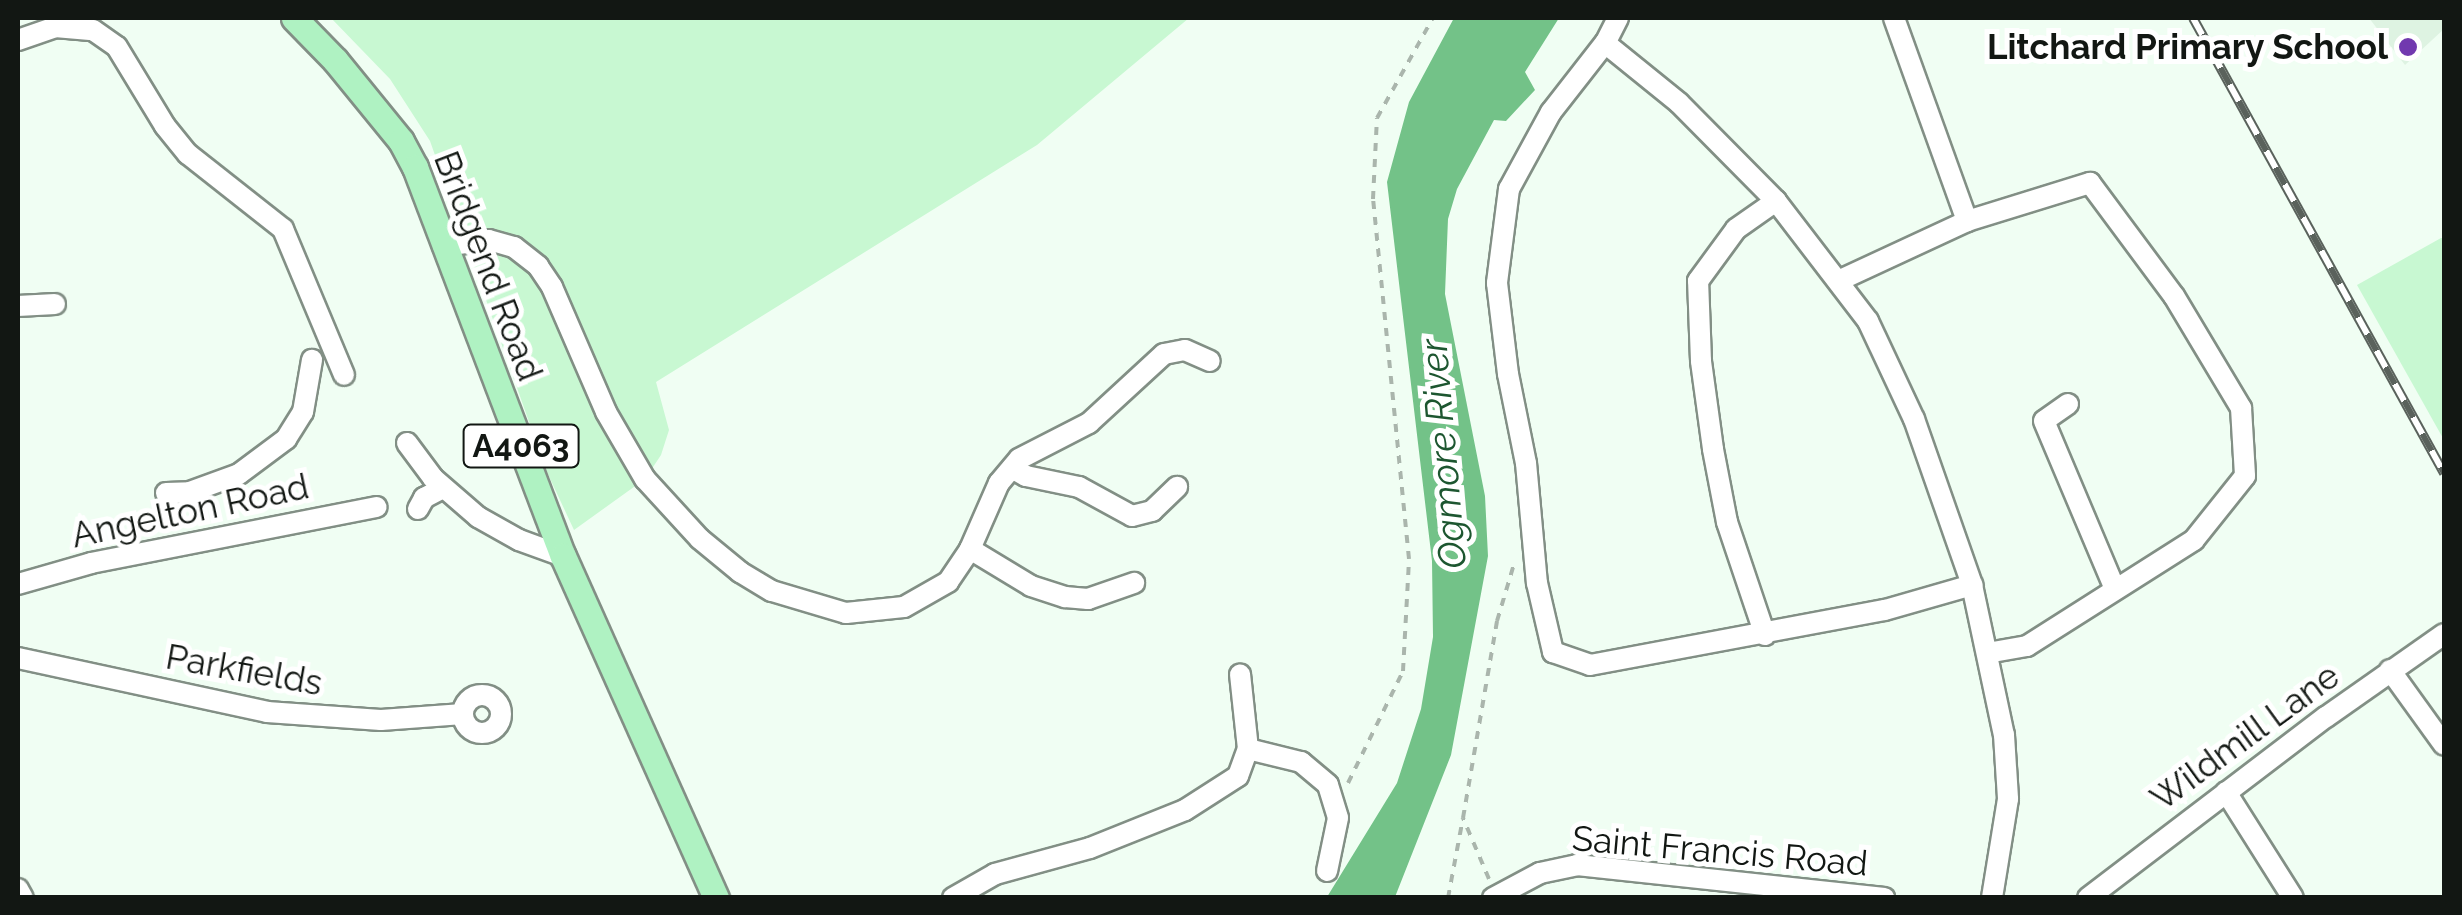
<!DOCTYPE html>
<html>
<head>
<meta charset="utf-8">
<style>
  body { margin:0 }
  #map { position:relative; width:2462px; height:915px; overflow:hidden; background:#f0fef3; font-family:Raleway,sans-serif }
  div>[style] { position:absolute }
  .built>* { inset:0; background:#def3e2 }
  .green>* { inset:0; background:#c8f8d2 }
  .water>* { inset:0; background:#73c288 }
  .path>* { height:4px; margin-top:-2px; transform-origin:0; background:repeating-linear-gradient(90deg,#aab5ac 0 8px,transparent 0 16px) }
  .roads { filter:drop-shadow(2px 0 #828f85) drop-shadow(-2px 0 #828f85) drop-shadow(0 2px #828f85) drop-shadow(0 -2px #828f85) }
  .minor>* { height:20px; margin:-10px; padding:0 10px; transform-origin:10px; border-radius:10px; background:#fff }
  .minor>.ring { margin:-10px; padding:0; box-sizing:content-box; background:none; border:20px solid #fff; border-radius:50% }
  .major>* { height:25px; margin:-12.5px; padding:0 12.5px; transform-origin:12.5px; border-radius:12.5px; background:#aff2c2 }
  .rail>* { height:10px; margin-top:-5px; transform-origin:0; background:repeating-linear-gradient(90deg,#fff 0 19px,#5a625c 0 38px); box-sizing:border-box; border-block:2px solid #5a625c }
  .dots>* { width:28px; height:28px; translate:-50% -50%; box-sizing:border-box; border:5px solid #fff; border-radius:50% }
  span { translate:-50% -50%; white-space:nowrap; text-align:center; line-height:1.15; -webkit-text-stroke:10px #fff; paint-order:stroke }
  .shield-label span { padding:2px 8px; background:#fff; border:2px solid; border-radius:8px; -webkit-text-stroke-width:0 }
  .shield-label { font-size:32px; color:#121713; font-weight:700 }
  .poi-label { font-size:35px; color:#121713; font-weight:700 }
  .right { translate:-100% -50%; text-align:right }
  .street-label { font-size:35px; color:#121713 }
  .water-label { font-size:38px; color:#1d5630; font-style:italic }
  .frame { position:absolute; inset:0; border:20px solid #121713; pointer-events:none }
</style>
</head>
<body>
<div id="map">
  <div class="built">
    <i style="clip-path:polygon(2369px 18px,2444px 18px,2444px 29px,2405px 65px)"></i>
  </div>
  <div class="green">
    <i style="clip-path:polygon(331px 18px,1189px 18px,1037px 145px,656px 382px,669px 430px,661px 455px,645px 479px,574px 530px,546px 470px,430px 141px,390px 79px)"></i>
    <i style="clip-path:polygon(2441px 238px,2444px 238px,2444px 440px,2357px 285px)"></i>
  </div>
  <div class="water">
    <i style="clip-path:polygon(1454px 18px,1559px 18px,1525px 72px,1535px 90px,1506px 121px,1494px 120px,1457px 189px,1448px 219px,1445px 294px,1485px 496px,1488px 556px,1451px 755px,1395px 897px,1327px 897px,1397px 783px,1421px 709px,1433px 637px,1432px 561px,1387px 182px,1409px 102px)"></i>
  </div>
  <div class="path">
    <i style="left:1348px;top:783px;width:125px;rotate:-63.8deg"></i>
    <i style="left:1403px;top:671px;width:112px;rotate:-86.9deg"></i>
    <i style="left:1409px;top:559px;width:362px;rotate:-95.7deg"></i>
    <i style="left:1373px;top:199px;width:81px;rotate:-87.2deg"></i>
    <i style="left:1377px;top:118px;width:115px;rotate:-60.8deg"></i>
    <i style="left:1489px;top:879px;width:66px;rotate:-113.1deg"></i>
    <i style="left:1463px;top:818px;width:200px;rotate:-80.2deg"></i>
    <i style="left:1497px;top:621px;width:59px;rotate:-73.4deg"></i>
    <i style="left:1448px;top:898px;width:81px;rotate:-79.4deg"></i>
  </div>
  <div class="roads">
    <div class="minor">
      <i style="left:1618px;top:18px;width:28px;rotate:117deg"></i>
      <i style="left:1605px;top:43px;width:88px;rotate:128deg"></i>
      <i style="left:1551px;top:112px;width:88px;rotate:118.6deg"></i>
      <i style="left:1509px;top:189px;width:95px;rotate:97.3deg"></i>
      <i style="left:1497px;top:283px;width:92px;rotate:83.1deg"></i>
      <i style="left:1508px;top:374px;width:91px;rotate:78.6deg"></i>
      <i style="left:1526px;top:463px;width:121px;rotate:84.8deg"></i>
      <i style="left:1537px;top:583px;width:71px;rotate:76.9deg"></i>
      <i style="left:1553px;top:652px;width:39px;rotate:19deg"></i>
      <i style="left:1590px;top:665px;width:300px;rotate:-10.6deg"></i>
      <i style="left:1885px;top:610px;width:91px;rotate:-16deg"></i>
      <i style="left:1894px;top:18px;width:216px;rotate:70.2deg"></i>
      <i style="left:18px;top:40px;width:39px;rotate:-19deg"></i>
      <i style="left:55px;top:27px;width:38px;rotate:5deg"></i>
      <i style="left:93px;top:30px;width:29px;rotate:35deg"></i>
      <i style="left:117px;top:47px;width:92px;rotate:58.7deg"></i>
      <i style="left:165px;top:126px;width:36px;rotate:51deg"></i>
      <i style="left:188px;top:154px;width:121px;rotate:38.3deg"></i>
      <i style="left:283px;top:229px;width:158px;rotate:67.3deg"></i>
      <i style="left:1605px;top:43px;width:95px;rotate:39deg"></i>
      <i style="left:1679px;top:103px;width:138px;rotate:45.3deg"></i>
      <i style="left:1776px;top:201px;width:151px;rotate:52.5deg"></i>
      <i style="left:1868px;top:321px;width:108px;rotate:64.9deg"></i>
      <i style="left:1914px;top:419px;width:176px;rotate:70.7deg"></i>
      <i style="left:1972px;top:585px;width:153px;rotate:78deg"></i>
      <i style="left:2004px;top:735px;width:64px;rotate:86.4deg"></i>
      <i style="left:2008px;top:799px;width:100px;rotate:99.2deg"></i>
      <i style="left:443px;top:246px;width:46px;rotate:-7.4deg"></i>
      <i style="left:489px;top:240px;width:26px;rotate:16deg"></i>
      <i style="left:514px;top:247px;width:31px;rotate:38deg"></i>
      <i style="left:538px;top:266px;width:25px;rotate:56deg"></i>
      <i style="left:552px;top:287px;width:136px;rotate:66.6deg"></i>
      <i style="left:606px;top:412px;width:78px;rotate:59.8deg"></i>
      <i style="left:645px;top:479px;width:81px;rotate:47.5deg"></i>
      <i style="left:700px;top:539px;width:52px;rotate:39.5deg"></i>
      <i style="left:740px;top:572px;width:37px;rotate:31deg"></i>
      <i style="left:772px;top:591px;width:77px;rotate:16.6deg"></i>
      <i style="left:846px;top:613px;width:58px;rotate:-5.9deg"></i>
      <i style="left:904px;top:607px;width:51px;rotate:-29.6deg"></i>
      <i style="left:948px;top:582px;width:40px;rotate:-56deg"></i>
      <i style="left:970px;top:549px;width:72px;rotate:-66.3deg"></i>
      <i style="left:999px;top:483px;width:31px;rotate:-50deg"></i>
      <i style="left:1019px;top:459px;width:79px;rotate:-27.2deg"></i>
      <i style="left:1089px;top:423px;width:102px;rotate:-42.6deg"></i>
      <i style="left:1164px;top:354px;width:21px;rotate:-11deg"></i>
      <i style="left:1185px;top:350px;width:27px;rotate:24deg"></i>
      <i style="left:1838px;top:281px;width:142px;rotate:-24.9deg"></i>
      <i style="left:1967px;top:221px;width:129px;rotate:-17.2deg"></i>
      <i style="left:2090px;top:183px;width:141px;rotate:53.4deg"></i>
      <i style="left:2174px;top:296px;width:131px;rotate:59.1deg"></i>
      <i style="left:2241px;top:408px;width:68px;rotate:86.6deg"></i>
      <i style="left:2245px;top:476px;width:82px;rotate:128.6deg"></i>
      <i style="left:2194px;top:540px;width:198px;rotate:147.6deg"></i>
      <i style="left:2027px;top:646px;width:39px;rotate:170deg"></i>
      <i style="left:18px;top:306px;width:37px;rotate:-3deg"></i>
      <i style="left:2068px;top:404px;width:29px;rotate:145deg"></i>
      <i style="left:2044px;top:421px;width:182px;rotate:67.1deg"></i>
      <i style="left:407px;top:443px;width:44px;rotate:53.4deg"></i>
      <i style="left:433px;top:478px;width:60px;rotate:40.9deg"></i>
      <i style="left:478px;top:517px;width:47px;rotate:29.3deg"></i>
      <i style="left:519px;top:540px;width:47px;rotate:20deg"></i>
      <i style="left:1012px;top:468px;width:16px;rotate:30deg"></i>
      <i style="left:1026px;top:476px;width:54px;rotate:11.7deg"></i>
      <i style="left:1079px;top:487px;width:60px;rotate:28.7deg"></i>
      <i style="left:1132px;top:516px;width:21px;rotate:-14deg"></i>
      <i style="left:1152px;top:511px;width:35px;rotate:-44deg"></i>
      <i style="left:166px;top:493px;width:24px;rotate:-2deg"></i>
      <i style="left:190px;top:492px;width:52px;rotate:-20.2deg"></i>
      <i style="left:239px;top:474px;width:59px;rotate:-36.7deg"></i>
      <i style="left:286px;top:439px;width:32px;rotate:-58deg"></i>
      <i style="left:303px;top:412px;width:53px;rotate:-80.2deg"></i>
      <i style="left:418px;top:509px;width:13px;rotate:-61deg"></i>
      <i style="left:424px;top:498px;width:21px;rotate:-28deg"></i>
      <i style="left:970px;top:549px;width:71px;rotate:31.2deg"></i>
      <i style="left:1031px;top:586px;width:36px;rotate:18deg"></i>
      <i style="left:1065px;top:597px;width:23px;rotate:5deg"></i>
      <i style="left:1088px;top:599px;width:49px;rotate:-19.2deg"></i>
      <i style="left:18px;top:584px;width:76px;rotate:-16deg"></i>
      <i style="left:91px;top:563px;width:291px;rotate:-11.1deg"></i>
      <i style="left:1765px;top:635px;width:119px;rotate:-108.6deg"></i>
      <i style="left:1727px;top:522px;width:74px;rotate:-100.9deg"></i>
      <i style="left:1713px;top:449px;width:89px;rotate:-97.8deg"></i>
      <i style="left:1701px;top:361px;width:80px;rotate:-92.1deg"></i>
      <i style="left:1698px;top:281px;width:64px;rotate:-53.8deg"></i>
      <i style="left:1736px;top:229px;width:49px;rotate:-35deg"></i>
      <i style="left:18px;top:658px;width:255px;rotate:12.2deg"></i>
      <i style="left:267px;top:712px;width:114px;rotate:4deg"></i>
      <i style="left:381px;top:720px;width:82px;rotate:-4.2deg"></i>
      <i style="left:2390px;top:670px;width:92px;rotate:54.2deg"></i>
      <i class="ring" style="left:463px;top:695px;width:18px;height:18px"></i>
      <i style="left:1248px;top:749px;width:55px;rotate:13.8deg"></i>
      <i style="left:1301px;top:762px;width:35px;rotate:40deg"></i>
      <i style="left:1328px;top:785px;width:34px;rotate:73deg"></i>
      <i style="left:1338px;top:818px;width:54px;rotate:101.7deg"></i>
      <i style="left:2226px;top:792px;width:125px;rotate:57.7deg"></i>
      <i style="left:18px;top:889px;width:10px;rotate:61deg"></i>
      <i style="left:953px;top:898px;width:48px;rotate:-29.7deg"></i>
      <i style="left:995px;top:874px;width:98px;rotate:-15.3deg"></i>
      <i style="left:1090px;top:848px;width:102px;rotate:-21.8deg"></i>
      <i style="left:1185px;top:810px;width:63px;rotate:-32.7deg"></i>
      <i style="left:1238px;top:776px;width:29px;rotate:-70deg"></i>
      <i style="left:1248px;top:749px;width:75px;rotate:-96.1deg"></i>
      <i style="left:1493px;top:898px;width:53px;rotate:-28deg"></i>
      <i style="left:1540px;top:873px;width:38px;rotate:-12deg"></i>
      <i style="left:1577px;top:865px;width:309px;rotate:6.1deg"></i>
      <i style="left:2088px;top:898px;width:299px;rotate:-37.3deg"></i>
      <i style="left:2326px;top:717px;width:144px;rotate:-35.1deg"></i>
    </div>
    <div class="major">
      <i style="left:294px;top:18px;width:59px;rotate:45.7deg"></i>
      <i style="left:335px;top:60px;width:104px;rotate:50.8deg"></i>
      <i style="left:401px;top:141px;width:30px;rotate:62deg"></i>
      <i style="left:415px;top:167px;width:416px;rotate:69.2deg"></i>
      <i style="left:563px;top:556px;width:375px;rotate:65.9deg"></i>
    </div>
  </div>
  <div class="rail">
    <i style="left:2193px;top:18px;width:520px;rotate:61.12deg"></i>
  </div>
  <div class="dots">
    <i style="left:2408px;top:47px;background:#7139af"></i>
  </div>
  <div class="shield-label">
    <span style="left:521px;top:446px">A4063</span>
  </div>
  <div class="poi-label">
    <span class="right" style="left:2388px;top:47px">Litchard Primary School</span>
  </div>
  <div class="street-label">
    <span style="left:488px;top:266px;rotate:69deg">Bridgend Road</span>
    <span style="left:190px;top:511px;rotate:-12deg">Angelton Road</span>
    <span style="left:244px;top:670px;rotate:10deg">Parkfields</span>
    <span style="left:2245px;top:737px;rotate:-36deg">Wildmill Lane</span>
    <span style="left:1720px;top:851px;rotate:5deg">Saint Francis Road</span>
  </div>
  <div class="water-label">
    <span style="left:1443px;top:454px;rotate:-95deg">Ogmore River</span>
  </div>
  <div class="frame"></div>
</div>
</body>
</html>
